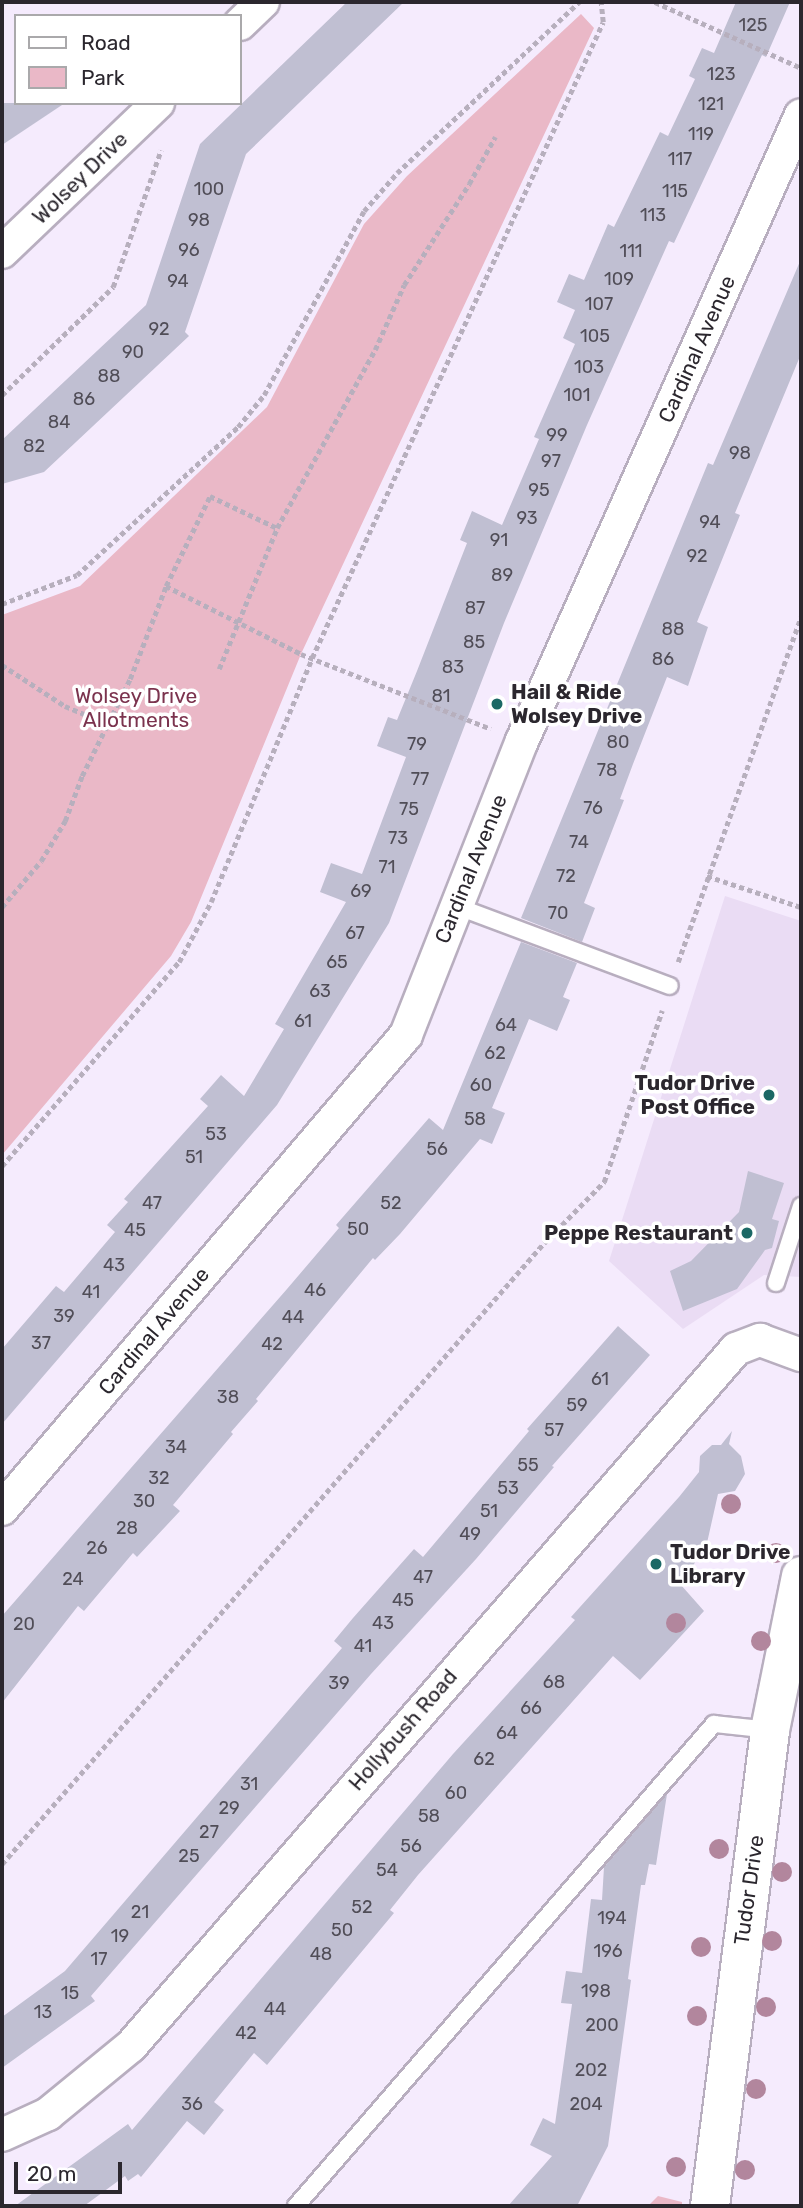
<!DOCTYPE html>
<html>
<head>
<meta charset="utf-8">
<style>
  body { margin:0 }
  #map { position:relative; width:803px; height:2208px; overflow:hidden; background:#f5ebfd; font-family:Rubik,sans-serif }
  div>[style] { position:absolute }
  .built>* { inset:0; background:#eadcf4 }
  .green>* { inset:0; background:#eab8c7 }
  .building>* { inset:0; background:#c0bfd2 }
  .path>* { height:4.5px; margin-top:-2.25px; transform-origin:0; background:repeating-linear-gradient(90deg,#b7afbd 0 5px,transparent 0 8.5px) }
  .roads { filter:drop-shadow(2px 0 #b8aebf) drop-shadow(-2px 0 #b8aebf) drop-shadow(0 2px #b8aebf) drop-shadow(0 -2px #b8aebf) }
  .lane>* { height:16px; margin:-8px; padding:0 8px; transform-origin:8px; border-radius:8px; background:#fff }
  .street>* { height:32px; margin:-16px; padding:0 16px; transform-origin:16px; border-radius:16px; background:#fff }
  .secondary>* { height:38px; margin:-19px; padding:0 19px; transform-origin:19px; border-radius:19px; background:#fff }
  .trees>* { width:20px; height:20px; margin:-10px; border-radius:50%; background:#b2869d }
  .dots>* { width:19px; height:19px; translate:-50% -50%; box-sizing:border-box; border:4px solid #fff; border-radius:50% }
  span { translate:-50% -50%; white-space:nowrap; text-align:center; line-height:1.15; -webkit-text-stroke:7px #fff; paint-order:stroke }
  .number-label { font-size:18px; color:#504d57 }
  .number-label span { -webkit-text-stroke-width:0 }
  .street-label { font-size:21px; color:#2b272e }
  .poi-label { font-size:21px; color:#2b272e; font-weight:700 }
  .left { translate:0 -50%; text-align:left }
  .right { translate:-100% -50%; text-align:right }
  .park-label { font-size:21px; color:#7b334e }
  .frame { position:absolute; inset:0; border:4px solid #2b272e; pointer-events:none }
  .legend { position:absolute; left:14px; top:14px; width:228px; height:91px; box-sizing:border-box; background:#fff; border:2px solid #aaa9ab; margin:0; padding:9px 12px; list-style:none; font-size:21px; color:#2b272e }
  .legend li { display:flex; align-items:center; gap:14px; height:35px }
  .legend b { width:35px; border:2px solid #aaa9ab }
  .scale { position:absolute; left:14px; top:2162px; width:108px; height:32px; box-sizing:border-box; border:4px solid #2b272e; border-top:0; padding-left:9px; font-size:21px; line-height:24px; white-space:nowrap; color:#2b272e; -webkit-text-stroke:5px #fff; paint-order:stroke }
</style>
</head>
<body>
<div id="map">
  <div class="built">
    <i style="clip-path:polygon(725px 896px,801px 921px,801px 1277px,764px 1275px,683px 1329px,609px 1261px)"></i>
  </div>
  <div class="green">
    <i style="clip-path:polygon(581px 14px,594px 28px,301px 654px,191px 922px,171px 956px,2px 1155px,2px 615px,80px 586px,267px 407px,364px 224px,407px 176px)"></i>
    <i style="clip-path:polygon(658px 2196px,682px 2202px,682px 2206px,648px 2206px)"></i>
  </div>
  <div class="building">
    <i style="clip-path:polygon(347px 2px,404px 2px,246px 154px,185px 332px,189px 336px,44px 472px,2px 484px,2px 440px,146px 305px,200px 144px)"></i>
    <i style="clip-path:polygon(736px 2px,790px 2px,766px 57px,762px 55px,674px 243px,669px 241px,587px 425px,504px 623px,389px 923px,277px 1105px,2px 1424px,2px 1349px,56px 1286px,64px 1292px,115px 1232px,107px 1225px,128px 1202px,124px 1199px,208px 1106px,200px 1099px,221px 1075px,244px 1096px,284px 1029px,275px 1024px,346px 902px,320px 892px,331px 863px,362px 874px,406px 757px,377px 746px,388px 717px,397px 720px,417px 671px,467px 543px,460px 540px,472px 511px,502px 525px,539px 439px,534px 437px,575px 344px,563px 338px,575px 310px,557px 302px,569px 274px,584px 280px,608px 224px,614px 227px,660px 132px,668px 136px,695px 79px,689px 76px,702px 48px,714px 53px)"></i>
    <i style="clip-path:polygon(2px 103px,65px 103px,2px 145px)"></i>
    <i style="clip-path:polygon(801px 259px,801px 354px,735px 513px,740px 515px,697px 622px,708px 627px,688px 686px,667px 677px,633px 764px,620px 799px,624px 800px,584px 903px,595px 908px,582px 942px,521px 918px,708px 463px,713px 465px)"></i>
    <i style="clip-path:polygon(521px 942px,577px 963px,563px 997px,570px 1000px,557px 1031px,529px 1019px,492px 1108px,505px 1113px,492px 1144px,480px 1139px,400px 1234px,375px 1260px,373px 1258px,256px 1399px,258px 1401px,231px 1432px,233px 1434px,173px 1505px,180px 1511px,137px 1557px,133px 1553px,84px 1611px,78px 1606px,2px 1703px,2px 1616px,287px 1289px,339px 1228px,336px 1225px,429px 1118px,443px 1130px)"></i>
    <i style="clip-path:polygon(748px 1171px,784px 1183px,772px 1219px,779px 1221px,772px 1248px,765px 1250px,737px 1289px,683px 1311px,670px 1271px,691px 1261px,739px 1212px)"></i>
    <i style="clip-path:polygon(618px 1326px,650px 1355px,552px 1466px,554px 1467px,476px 1559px,371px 1674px,91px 1996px,95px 2001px,2px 2068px,2px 2017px,65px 1971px,342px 1648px,334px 1641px,353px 1618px,414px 1549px,423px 1557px,529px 1431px,527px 1429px)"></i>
    <i style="clip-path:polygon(732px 1431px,729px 1444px,741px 1456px,745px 1474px,735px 1491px,718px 1494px,707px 1543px,681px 1585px,704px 1611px,669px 1649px,640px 1680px,613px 1656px,418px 1875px,390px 1910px,394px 1913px,267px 2065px,254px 2053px,214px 2102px,224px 2110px,204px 2135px,187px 2121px,141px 2177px,138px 2174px,128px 2181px,125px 2176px,84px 2206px,15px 2206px,128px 2124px,132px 2130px,453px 1754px,575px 1620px,571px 1617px,679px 1497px,699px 1472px,700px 1456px,712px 1445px,721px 1445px)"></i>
    <i style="clip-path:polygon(667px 1794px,656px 1865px,649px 1864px,645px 1885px,641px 1885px,628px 1979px,631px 1980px,608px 2146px,577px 2206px,508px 2206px,552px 2156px,530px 2145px,543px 2118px,555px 2124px,572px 2004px,561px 2003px,566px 1971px,582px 1973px,591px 1899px,602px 1900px,604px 1867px)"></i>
  </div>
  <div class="path">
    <i style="left:655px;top:2px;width:160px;rotate:24.3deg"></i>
    <i style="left:2px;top:395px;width:155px;rotate:-44.2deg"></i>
    <i style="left:113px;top:287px;width:145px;rotate:-70.7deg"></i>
    <i style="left:166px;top:586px;width:151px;rotate:26.7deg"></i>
    <i style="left:301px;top:654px;width:204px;rotate:21.5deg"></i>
    <i style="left:2px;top:604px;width:80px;rotate:-21.1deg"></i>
    <i style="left:77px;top:575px;width:219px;rotate:-42.6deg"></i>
    <i style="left:238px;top:427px;width:41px;rotate:-50.9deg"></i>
    <i style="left:264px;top:395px;width:209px;rotate:-61.5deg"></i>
    <i style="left:364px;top:211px;width:50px;rotate:-49deg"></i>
    <i style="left:397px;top:173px;width:250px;rotate:-43.2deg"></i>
    <i style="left:2px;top:665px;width:75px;rotate:33.1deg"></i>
    <i style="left:65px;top:706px;width:47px;rotate:22.7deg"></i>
    <i style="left:219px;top:669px;width:152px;rotate:-67.6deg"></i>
    <i style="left:277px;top:528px;width:203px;rotate:-61.2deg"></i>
    <i style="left:375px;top:350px;width:71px;rotate:-66deg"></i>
    <i style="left:404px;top:285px;width:120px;rotate:-57.2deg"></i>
    <i style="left:469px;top:184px;width:54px;rotate:-61deg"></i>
    <i style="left:707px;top:876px;width:99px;rotate:18.3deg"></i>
    <i style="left:2px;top:907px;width:60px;rotate:-49.7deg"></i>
    <i style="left:41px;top:861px;width:47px;rotate:-59deg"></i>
    <i style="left:65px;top:821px;width:48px;rotate:-69.3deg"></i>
    <i style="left:82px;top:776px;width:108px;rotate:-63.7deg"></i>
    <i style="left:130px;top:679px;width:100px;rotate:-68.8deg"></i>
    <i style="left:166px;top:586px;width:100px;rotate:-63.9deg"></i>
    <i style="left:210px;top:496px;width:74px;rotate:25.5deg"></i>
    <i style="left:678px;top:962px;width:366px;rotate:-70.4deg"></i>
    <i style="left:2px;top:1166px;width:270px;rotate:-49.1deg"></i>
    <i style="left:179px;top:962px;width:68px;rotate:-61.9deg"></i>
    <i style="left:211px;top:902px;width:264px;rotate:-67.5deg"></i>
    <i style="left:312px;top:658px;width:699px;rotate:-65.41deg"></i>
    <i style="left:603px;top:22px;width:20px;rotate:-96deg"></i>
    <i style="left:2px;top:1864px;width:824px;rotate:-48.89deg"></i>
    <i style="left:544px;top:1243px;width:86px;rotate:-45.5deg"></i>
    <i style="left:604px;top:1182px;width:181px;rotate:-71.3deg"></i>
  </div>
  <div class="roads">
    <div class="lane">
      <i style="left:456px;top:906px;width:228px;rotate:20.5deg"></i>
      <i style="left:776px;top:1283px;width:81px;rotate:-72deg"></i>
      <i style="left:296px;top:2206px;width:638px;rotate:-49.07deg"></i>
      <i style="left:714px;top:1724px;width:56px;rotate:6.1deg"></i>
    </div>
    <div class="street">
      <i style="left:240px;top:24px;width:32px;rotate:-44deg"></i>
      <i style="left:2px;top:252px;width:216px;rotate:-43.7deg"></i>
      <i style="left:2px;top:1509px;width:623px;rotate:-49.56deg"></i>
      <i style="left:406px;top:1035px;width:316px;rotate:-68.5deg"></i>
      <i style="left:522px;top:741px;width:685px;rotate:-65.98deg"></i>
      <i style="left:2px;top:2135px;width:51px;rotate:-24.5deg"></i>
      <i style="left:48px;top:2114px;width:107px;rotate:-39.3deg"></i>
      <i style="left:131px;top:2046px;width:923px;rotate:-49.04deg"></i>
      <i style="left:736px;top:1349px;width:26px;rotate:-21deg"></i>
      <i style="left:760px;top:1340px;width:44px;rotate:20.1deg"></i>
    </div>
    <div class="secondary">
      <i style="left:710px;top:2206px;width:480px;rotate:-82.8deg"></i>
      <i style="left:770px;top:1730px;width:157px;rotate:-78.6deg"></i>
    </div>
  </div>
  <div class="trees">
    <i style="left:731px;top:1504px"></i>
    <i style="left:776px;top:1553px"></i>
    <i style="left:676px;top:1623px"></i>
    <i style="left:761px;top:1641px"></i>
    <i style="left:719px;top:1849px"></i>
    <i style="left:782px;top:1872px"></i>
    <i style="left:772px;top:1941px"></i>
    <i style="left:701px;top:1947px"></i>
    <i style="left:766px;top:2007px"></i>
    <i style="left:697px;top:2016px"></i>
    <i style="left:756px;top:2089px"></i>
    <i style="left:676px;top:2167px"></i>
    <i style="left:745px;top:2170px"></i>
  </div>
  <div class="dots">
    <i style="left:497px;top:704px;background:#1b6865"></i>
    <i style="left:769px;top:1095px;background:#1b6865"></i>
    <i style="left:747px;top:1233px;background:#1b6865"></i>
    <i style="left:656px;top:1564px;background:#1b6865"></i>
  </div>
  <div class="number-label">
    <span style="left:753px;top:25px">125</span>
    <span style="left:721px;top:74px">123</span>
    <span style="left:711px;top:104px">121</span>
    <span style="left:701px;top:134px">119</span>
    <span style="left:680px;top:159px">117</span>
    <span style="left:209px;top:189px">100</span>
    <span style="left:675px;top:191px">115</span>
    <span style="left:653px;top:215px">113</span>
    <span style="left:199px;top:220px">98</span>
    <span style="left:189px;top:250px">96</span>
    <span style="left:631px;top:251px">111</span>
    <span style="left:619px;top:279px">109</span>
    <span style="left:178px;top:281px">94</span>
    <span style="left:599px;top:304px">107</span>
    <span style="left:159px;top:329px">92</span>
    <span style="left:595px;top:336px">105</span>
    <span style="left:133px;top:352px">90</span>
    <span style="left:589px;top:367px">103</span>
    <span style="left:109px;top:376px">88</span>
    <span style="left:577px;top:395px">101</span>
    <span style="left:84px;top:399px">86</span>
    <span style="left:59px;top:422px">84</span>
    <span style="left:557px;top:435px">99</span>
    <span style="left:34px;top:446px">82</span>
    <span style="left:740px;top:453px">98</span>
    <span style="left:551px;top:461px">97</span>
    <span style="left:539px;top:490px">95</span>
    <span style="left:527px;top:518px">93</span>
    <span style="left:710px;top:522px">94</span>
    <span style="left:499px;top:540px">91</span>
    <span style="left:697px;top:556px">92</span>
    <span style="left:502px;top:575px">89</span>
    <span style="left:475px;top:608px">87</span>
    <span style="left:673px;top:629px">88</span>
    <span style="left:474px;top:642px">85</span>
    <span style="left:663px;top:659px">86</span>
    <span style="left:453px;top:667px">83</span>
    <span style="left:441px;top:696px">81</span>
    <span style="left:618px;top:742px">80</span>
    <span style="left:417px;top:744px">79</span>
    <span style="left:607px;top:770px">78</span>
    <span style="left:420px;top:779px">77</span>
    <span style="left:593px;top:808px">76</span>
    <span style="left:409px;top:809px">75</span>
    <span style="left:398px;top:838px">73</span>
    <span style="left:579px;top:842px">74</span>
    <span style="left:387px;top:867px">71</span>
    <span style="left:566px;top:876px">72</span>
    <span style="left:361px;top:891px">69</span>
    <span style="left:558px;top:913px">70</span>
    <span style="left:355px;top:933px">67</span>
    <span style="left:337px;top:962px">65</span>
    <span style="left:320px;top:991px">63</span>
    <span style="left:303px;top:1021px">61</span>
    <span style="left:506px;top:1025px">64</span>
    <span style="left:495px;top:1053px">62</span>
    <span style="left:481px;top:1085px">60</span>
    <span style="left:475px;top:1119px">58</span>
    <span style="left:216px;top:1134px">53</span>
    <span style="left:437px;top:1149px">56</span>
    <span style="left:194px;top:1157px">51</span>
    <span style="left:152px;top:1203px">47</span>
    <span style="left:391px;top:1203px">52</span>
    <span style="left:358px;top:1229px">50</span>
    <span style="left:135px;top:1230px">45</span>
    <span style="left:114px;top:1265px">43</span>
    <span style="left:315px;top:1290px">46</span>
    <span style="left:91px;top:1292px">41</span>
    <span style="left:64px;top:1316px">39</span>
    <span style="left:293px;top:1317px">44</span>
    <span style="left:41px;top:1343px">37</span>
    <span style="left:272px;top:1344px">42</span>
    <span style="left:600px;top:1379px">61</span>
    <span style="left:228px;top:1397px">38</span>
    <span style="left:577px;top:1405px">59</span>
    <span style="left:554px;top:1430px">57</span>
    <span style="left:176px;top:1447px">34</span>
    <span style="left:528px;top:1465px">55</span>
    <span style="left:159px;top:1478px">32</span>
    <span style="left:508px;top:1488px">53</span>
    <span style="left:144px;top:1501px">30</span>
    <span style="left:489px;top:1511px">51</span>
    <span style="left:127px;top:1528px">28</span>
    <span style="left:470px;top:1534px">49</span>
    <span style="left:97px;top:1548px">26</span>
    <span style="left:423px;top:1577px">47</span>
    <span style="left:73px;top:1579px">24</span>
    <span style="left:403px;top:1600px">45</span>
    <span style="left:383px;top:1623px">43</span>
    <span style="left:24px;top:1624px">20</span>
    <span style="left:363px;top:1646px">41</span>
    <span style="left:554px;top:1682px">68</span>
    <span style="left:339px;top:1683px">39</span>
    <span style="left:531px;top:1708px">66</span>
    <span style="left:507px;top:1733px">64</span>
    <span style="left:484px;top:1759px">62</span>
    <span style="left:249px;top:1784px">31</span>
    <span style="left:456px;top:1793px">60</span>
    <span style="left:229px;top:1808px">29</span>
    <span style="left:429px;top:1816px">58</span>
    <span style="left:209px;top:1832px">27</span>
    <span style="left:411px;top:1846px">56</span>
    <span style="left:189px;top:1856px">25</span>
    <span style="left:387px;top:1870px">54</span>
    <span style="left:362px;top:1907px">52</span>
    <span style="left:140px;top:1912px">21</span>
    <span style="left:612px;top:1918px">194</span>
    <span style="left:342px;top:1930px">50</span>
    <span style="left:120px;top:1936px">19</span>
    <span style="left:608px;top:1951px">196</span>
    <span style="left:321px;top:1954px">48</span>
    <span style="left:99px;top:1959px">17</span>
    <span style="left:596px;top:1991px">198</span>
    <span style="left:70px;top:1993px">15</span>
    <span style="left:275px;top:2009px">44</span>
    <span style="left:43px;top:2012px">13</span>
    <span style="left:602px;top:2025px">200</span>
    <span style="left:246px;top:2033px">42</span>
    <span style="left:591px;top:2070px">202</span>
    <span style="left:192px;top:2104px">36</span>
    <span style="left:586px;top:2104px">204</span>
  </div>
  <div class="street-label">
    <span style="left:80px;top:178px;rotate:-44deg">Wolsey Drive</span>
    <span style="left:697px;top:349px;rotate:-66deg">Cardinal Avenue</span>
    <span style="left:471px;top:869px;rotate:-68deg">Cardinal Avenue</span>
    <span style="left:154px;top:1331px;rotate:-50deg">Cardinal Avenue</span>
    <span style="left:403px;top:1730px;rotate:-49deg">Hollybush Road</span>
    <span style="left:749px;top:1890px;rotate:-82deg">Tudor Drive</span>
  </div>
  <div class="poi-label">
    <span class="left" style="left:511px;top:704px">Hail &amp; Ride<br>Wolsey Drive</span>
    <span class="right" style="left:755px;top:1095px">Tudor Drive<br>Post Office</span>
    <span class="right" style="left:733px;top:1233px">Peppe Restaurant</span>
    <span class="left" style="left:670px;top:1564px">Tudor Drive<br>Library</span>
  </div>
  <div class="park-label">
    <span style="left:136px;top:708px">Wolsey Drive<br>Allotments</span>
  </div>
  <div class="frame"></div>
  <ul class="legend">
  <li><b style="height:9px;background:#fff"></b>Road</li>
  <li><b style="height:19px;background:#eab8c7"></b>Park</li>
  </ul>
  <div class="scale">20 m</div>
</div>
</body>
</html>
